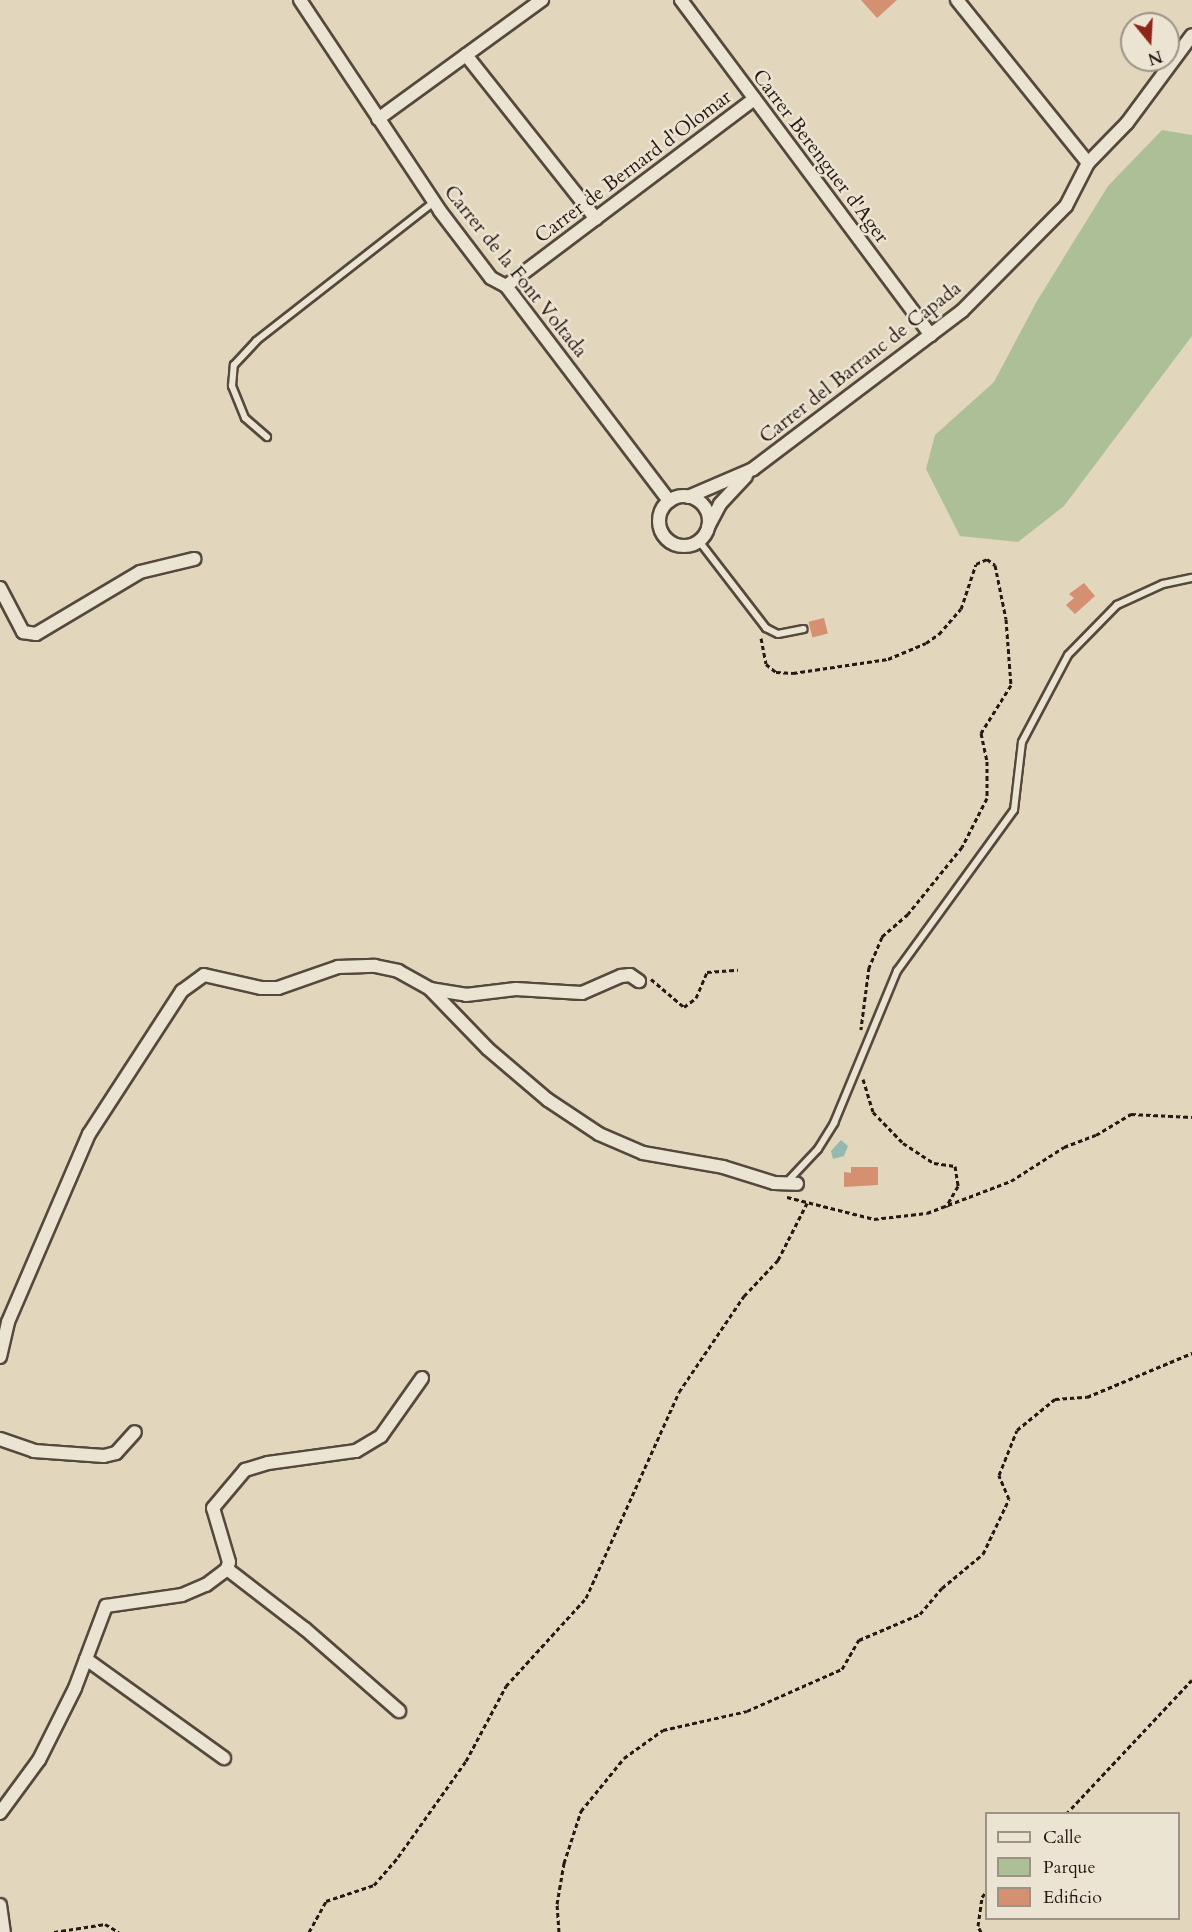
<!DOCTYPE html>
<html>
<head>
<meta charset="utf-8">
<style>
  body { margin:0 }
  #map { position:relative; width:1192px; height:1932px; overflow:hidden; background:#e2d6bc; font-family:Cardo,serif }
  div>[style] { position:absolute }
  .green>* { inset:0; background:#adbf96 }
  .water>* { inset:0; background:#95b9b0 }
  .building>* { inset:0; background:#d59071; transform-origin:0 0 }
  .path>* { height:3px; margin-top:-1.5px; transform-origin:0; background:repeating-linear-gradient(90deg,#261812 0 4.5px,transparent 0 7.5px) }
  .roads { filter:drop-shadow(2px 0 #55483c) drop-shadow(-2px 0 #55483c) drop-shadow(0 2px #55483c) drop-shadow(0 -2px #55483c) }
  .service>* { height:6px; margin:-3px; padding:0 3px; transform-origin:3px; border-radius:3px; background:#ece4d3 }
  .minor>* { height:12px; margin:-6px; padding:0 6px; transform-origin:6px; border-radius:6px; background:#ece4d3 }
  .minor>.ring { margin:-6px; padding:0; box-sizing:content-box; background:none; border:12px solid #ece4d3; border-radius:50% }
  span { translate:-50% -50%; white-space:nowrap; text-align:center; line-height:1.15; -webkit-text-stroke:5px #ece4d3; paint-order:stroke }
  .street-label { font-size:20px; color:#261812 }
  .legend { position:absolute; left:985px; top:1812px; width:195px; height:108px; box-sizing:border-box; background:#ece4d3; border:2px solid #9d9286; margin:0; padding:8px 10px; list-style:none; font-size:18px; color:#261812 }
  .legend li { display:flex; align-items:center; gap:12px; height:30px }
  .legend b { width:30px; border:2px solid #9d9286 }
  .north { position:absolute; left:1120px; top:12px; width:60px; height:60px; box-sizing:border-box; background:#ece4d3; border:2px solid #9d9286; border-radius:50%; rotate:162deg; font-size:16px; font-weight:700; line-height:24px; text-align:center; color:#261812 }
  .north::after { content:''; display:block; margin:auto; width:21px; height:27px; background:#8f2418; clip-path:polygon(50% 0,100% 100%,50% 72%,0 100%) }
</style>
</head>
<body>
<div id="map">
  <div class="green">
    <i style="clip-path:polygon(1162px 130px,1192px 135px,1192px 336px,1064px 506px,1018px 542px,960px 536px,926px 469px,935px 435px,994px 382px,1037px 301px,1108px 186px)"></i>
  </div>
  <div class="water">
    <i style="clip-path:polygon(841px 1140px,848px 1146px,844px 1156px,833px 1159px,831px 1151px)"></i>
  </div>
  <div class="building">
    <i style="clip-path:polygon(861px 0,897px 0,877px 18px)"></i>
    <i style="clip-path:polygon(1084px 583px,1095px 596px,1075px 614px,1066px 605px,1074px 598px,1069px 594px)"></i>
    <i style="left:824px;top:618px;width:16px;height:16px;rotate:76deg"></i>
    <i style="clip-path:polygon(851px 1167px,878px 1167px,878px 1185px,844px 1187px,844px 1172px,851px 1173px)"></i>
  </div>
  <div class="path">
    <i style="left:761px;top:638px;width:26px;rotate:79deg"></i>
    <i style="left:766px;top:664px;width:13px;rotate:39deg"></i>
    <i style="left:776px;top:672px;width:17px;rotate:3deg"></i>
    <i style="left:793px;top:673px;width:96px;rotate:-8.4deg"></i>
    <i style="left:888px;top:659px;width:41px;rotate:-22.8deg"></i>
    <i style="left:926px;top:643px;width:16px;rotate:-35deg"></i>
    <i style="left:939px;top:634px;width:33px;rotate:-49deg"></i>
    <i style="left:961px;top:609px;width:47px;rotate:-71.6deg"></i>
    <i style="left:976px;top:564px;width:12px;rotate:-24deg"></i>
    <i style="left:987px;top:559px;width:10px;rotate:37deg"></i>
    <i style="left:995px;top:565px;width:55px;rotate:78.5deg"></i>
    <i style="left:1006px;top:619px;width:66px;rotate:85.7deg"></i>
    <i style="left:1011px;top:685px;width:57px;rotate:122deg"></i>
    <i style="left:981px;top:733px;width:29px;rotate:78deg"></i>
    <i style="left:987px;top:761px;width:37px;rotate:90deg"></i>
    <i style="left:987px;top:798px;width:55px;rotate:117deg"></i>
    <i style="left:962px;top:847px;width:86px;rotate:128.9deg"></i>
    <i style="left:908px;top:914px;width:35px;rotate:139deg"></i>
    <i style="left:882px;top:937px;width:33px;rotate:113deg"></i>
    <i style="left:869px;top:967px;width:63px;rotate:97.4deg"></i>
    <i style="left:651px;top:979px;width:43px;rotate:40.3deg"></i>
    <i style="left:684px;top:1007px;width:15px;rotate:-37deg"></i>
    <i style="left:696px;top:998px;width:28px;rotate:-67deg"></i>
    <i style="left:707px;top:972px;width:31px;rotate:-4deg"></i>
    <i style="left:863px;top:1079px;width:34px;rotate:73deg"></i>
    <i style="left:873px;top:1112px;width:43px;rotate:45.9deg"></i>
    <i style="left:903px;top:1143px;width:37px;rotate:33deg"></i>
    <i style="left:934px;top:1163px;width:21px;rotate:8deg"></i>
    <i style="left:955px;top:1166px;width:20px;rotate:81deg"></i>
    <i style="left:958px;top:1186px;width:24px;rotate:120deg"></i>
    <i style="left:787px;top:1197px;width:90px;rotate:14.2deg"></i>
    <i style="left:874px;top:1219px;width:53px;rotate:-6.5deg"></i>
    <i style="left:927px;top:1213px;width:90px;rotate:-20.9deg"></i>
    <i style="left:1011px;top:1181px;width:63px;rotate:-32.7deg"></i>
    <i style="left:1064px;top:1147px;width:34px;rotate:-21deg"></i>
    <i style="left:1096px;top:1135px;width:41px;rotate:-31deg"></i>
    <i style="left:1131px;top:1114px;width:61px;rotate:2.8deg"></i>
    <i style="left:1066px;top:1814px;width:184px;rotate:-46.8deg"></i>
    <i style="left:54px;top:1932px;width:52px;rotate:-8.9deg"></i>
    <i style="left:105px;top:1924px;width:16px;rotate:30deg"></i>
    <i style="left:309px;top:1932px;width:35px;rotate:-61deg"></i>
    <i style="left:326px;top:1901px;width:51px;rotate:-18.4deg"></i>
    <i style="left:374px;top:1885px;width:37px;rotate:-49deg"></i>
    <i style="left:398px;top:1857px;width:118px;rotate:-54.7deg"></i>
    <i style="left:466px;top:1761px;width:85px;rotate:-61.9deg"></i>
    <i style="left:506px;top:1686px;width:119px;rotate:-47.7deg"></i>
    <i style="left:586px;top:1598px;width:226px;rotate:-65.7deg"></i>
    <i style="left:679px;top:1392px;width:116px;rotate:-55.9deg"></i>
    <i style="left:744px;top:1296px;width:50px;rotate:-46.6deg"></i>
    <i style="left:778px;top:1260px;width:64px;rotate:-63deg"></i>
    <i style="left:559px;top:1932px;width:28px;rotate:-94deg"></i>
    <i style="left:557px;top:1904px;width:42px;rotate:-80.3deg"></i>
    <i style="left:564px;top:1863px;width:55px;rotate:-71.9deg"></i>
    <i style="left:581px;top:1811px;width:68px;rotate:-50.9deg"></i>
    <i style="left:624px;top:1758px;width:48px;rotate:-35.7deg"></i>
    <i style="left:663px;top:1730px;width:86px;rotate:-12.7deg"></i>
    <i style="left:747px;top:1711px;width:104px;rotate:-23.9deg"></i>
    <i style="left:842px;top:1669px;width:34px;rotate:-60deg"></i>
    <i style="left:859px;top:1640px;width:66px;rotate:-23.1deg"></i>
    <i style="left:920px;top:1614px;width:34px;rotate:-50deg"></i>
    <i style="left:942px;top:1588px;width:53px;rotate:-39.7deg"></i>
    <i style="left:983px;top:1554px;width:61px;rotate:-64.7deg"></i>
    <i style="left:1009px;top:1499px;width:26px;rotate:-113deg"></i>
    <i style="left:999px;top:1475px;width:48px;rotate:-68.2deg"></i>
    <i style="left:1017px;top:1430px;width:49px;rotate:-39.2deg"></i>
    <i style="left:1055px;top:1399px;width:32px;rotate:-4deg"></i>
    <i style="left:1087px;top:1397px;width:114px;rotate:-22.7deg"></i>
    <i style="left:981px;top:1932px;width:7px;rotate:-117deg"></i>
    <i style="left:978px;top:1926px;width:29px;rotate:-82deg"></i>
    <i style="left:982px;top:1897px;width:6px;rotate:-51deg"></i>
  </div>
  <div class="roads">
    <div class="service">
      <i style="left:267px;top:437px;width:29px;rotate:-139deg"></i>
      <i style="left:245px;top:418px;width:35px;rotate:-112deg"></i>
      <i style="left:232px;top:386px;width:21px;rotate:-85deg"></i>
      <i style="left:234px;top:365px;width:33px;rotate:-47deg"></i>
      <i style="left:256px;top:341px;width:226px;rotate:-38deg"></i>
      <i style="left:699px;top:541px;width:110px;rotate:52.4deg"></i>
      <i style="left:766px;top:628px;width:13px;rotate:27deg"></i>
      <i style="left:778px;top:634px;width:26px;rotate:-11deg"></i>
      <i style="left:787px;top:1182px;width:45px;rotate:-46.8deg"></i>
      <i style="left:818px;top:1149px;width:31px;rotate:-58deg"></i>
      <i style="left:834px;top:1123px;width:165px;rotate:-67.5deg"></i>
      <i style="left:897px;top:971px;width:199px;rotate:-54deg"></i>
      <i style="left:1014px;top:810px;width:68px;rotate:-83.3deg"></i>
      <i style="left:1022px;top:742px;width:98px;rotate:-62.1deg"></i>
      <i style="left:1068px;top:655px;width:70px;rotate:-45.6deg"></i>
      <i style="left:1117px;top:605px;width:51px;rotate:-24.5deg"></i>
      <i style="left:1163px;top:584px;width:30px;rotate:-12deg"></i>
    </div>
    <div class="minor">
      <i style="left:300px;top:0;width:253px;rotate:56.4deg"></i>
      <i style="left:440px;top:211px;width:84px;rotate:52.7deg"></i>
      <i style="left:491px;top:278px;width:17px;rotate:28deg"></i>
      <i style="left:506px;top:286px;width:270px;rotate:52.8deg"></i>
      <i style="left:681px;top:0;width:418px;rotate:53.3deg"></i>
      <i style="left:957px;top:0;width:209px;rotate:51.2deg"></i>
      <i style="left:466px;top:55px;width:209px;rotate:51.6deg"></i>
      <i style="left:378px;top:119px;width:203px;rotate:-36deg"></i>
      <i style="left:506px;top:286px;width:311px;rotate:-37deg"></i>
      <i class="ring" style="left:659px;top:496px;width:38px;height:38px"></i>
      <i style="left:688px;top:497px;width:71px;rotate:-23.3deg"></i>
      <i style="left:753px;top:469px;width:262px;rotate:-37.1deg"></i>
      <i style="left:962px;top:311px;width:148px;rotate:-45.3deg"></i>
      <i style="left:1066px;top:206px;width:48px;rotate:-62.9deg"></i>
      <i style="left:1088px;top:163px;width:56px;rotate:-45.7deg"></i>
      <i style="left:1127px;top:123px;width:109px;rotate:-53.5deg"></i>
      <i style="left:708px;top:527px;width:26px;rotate:-62deg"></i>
      <i style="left:720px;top:504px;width:38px;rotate:-47deg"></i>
      <i style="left:0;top:588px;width:50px;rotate:62.4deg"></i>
      <i style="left:23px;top:632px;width:13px;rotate:9deg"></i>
      <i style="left:36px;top:634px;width:121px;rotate:-30.8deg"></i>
      <i style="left:140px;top:572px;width:56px;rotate:-13.5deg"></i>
      <i style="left:430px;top:989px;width:36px;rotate:9deg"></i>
      <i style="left:466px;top:995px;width:50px;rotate:-6.8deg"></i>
      <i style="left:516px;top:989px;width:66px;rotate:3.5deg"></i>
      <i style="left:582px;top:993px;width:43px;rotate:-23.6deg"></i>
      <i style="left:621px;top:976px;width:9px;rotate:-6deg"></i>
      <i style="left:630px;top:975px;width:11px;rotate:34deg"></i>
      <i style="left:0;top:1357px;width:36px;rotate:-77deg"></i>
      <i style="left:8px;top:1322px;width:205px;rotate:-66.7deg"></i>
      <i style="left:89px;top:1134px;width:171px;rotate:-57deg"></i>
      <i style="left:182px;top:991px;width:27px;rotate:-36deg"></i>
      <i style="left:204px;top:975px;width:58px;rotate:12.8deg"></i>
      <i style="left:261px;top:988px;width:17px"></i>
      <i style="left:278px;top:988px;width:64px;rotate:-19.3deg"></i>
      <i style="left:338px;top:967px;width:37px;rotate:-2deg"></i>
      <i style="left:375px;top:966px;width:24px;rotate:12deg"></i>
      <i style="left:398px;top:971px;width:37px;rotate:29deg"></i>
      <i style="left:430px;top:989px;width:83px;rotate:46deg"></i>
      <i style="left:488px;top:1049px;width:79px;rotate:40.4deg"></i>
      <i style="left:548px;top:1100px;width:61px;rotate:33.7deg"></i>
      <i style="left:599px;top:1134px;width:48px;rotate:23.4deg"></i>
      <i style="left:643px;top:1153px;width:81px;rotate:9.9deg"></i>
      <i style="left:723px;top:1167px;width:53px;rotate:17.4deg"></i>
      <i style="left:774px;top:1183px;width:23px;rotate:2deg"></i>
      <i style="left:0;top:1439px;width:36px;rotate:19deg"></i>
      <i style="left:34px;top:1451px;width:70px;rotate:4.1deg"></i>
      <i style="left:104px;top:1456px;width:12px;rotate:-14deg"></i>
      <i style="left:116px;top:1453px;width:28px;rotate:-48deg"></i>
      <i style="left:227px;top:1569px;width:98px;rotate:37.6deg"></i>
      <i style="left:305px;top:1629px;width:125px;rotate:41.1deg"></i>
      <i style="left:86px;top:1659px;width:170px;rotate:35.7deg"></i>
      <i style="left:0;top:1813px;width:66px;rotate:-53.7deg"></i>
      <i style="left:39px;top:1760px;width:80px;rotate:-63.4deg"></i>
      <i style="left:75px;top:1688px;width:88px;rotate:-69.3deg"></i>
      <i style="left:106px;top:1606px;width:77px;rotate:-8.2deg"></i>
      <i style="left:182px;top:1595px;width:26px;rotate:-23deg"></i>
      <i style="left:206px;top:1585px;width:26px;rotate:-37deg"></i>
      <i style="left:227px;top:1569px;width:7px;rotate:-74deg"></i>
      <i style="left:229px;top:1562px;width:56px;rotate:-106.5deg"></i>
      <i style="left:213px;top:1508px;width:50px;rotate:-49.9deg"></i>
      <i style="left:245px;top:1470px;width:24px;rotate:-17deg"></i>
      <i style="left:268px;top:1463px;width:89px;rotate:-7.8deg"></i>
      <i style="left:356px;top:1451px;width:29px;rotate:-31deg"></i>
      <i style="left:381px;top:1436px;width:71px;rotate:-54.7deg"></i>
      <i style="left:0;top:1905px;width:27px;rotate:82deg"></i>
    </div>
  </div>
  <div class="street-label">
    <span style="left:821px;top:156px;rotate:53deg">Carrer Berenguer d'Ager</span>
    <span style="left:633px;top:166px;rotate:-37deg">Carrer de Bernard d'Olomar</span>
    <span style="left:516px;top:271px;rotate:51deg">Carrer de la Font Voltada</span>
    <span style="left:860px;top:362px;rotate:-38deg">Carrer del Barranc de Capada</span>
  </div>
  <ul class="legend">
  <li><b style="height:8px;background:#ece4d3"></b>Calle</li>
  <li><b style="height:16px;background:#adbf96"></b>Parque</li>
  <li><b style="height:16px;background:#d59071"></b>Edificio</li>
  </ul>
  <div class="north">N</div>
</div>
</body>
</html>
